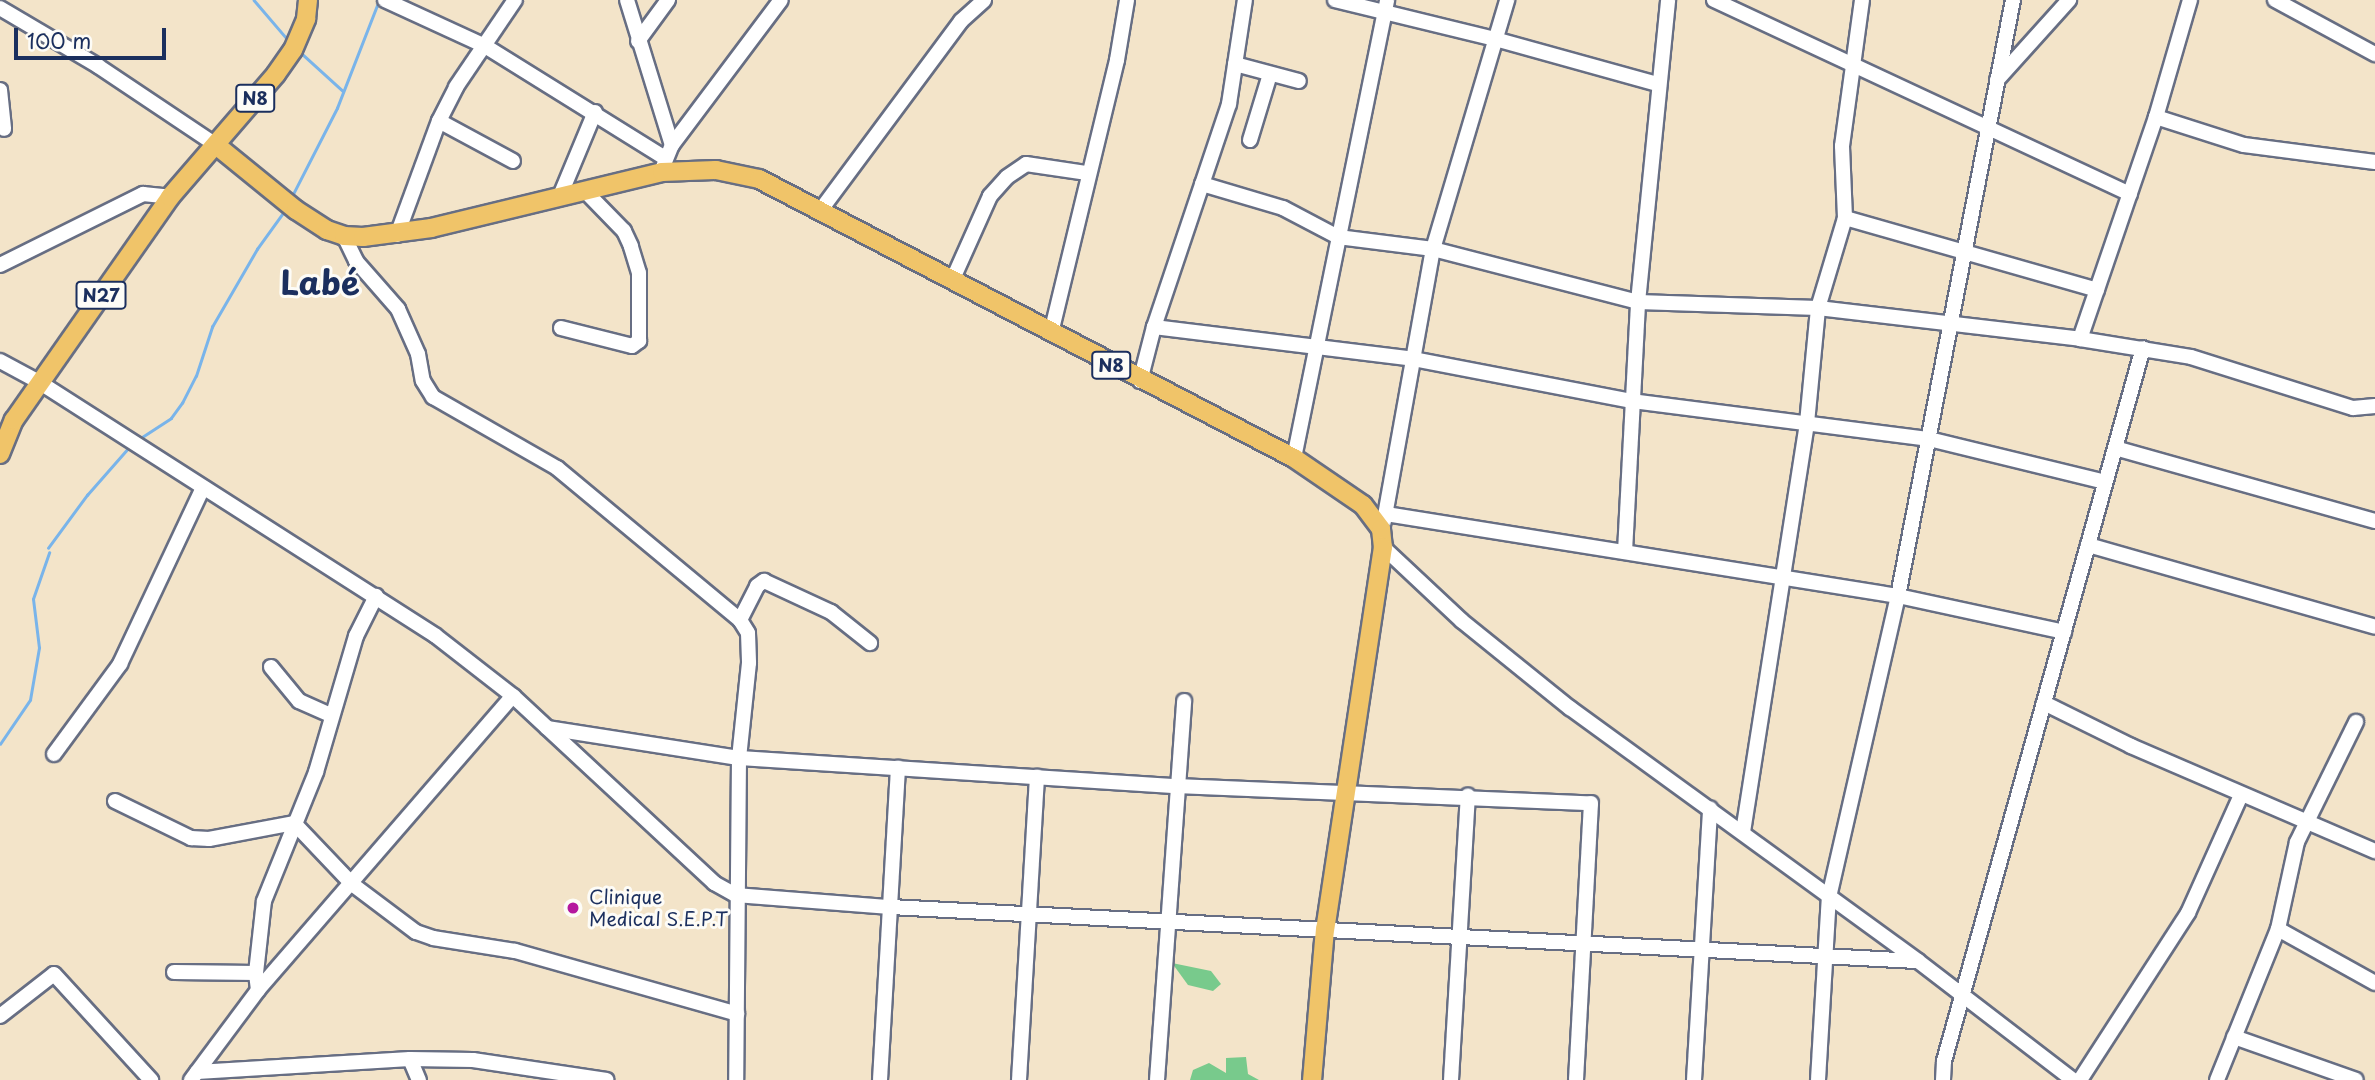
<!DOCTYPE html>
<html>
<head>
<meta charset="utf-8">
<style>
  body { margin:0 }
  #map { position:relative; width:2375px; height:1080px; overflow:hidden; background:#f3e4c9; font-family:"Playpen Sans",sans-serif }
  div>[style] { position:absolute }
  .green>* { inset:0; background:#78ca8c }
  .stream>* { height:2.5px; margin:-1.25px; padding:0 1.25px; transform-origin:1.25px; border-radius:1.25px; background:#79b4ea }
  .roads { filter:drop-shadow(2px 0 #676e83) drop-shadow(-2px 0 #676e83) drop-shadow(0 2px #676e83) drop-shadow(0 -2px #676e83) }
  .minor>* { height:14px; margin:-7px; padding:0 7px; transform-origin:7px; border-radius:7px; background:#fff }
  .major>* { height:18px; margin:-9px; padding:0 9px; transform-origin:9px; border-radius:9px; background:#f0c469 }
  .dots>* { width:19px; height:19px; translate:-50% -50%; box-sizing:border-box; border:4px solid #fdfcf7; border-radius:50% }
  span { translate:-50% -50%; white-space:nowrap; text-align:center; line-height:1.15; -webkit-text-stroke:6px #fdfcf7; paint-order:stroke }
  .shield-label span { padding:2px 5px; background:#fdfcf7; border:2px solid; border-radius:5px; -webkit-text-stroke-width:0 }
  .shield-label { font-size:18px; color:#1b2f5e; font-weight:700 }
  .poi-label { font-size:19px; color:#1b2f5e }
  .left { translate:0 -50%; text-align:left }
  .town-label { font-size:33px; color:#1b2f5e; font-weight:700 }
  .scale { position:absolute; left:14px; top:28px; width:152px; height:32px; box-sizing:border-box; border:4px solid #1b2f5e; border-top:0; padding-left:9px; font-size:21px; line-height:24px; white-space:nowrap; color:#1b2f5e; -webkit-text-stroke:5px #fdfcf7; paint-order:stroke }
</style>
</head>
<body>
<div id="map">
  <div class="green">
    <i style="clip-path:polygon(1172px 963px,1211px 971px,1221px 984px,1213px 991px,1188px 985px)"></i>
    <i style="clip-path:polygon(1246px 1057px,1248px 1074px,1259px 1080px,1190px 1080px,1193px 1070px,1209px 1063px,1226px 1073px,1226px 1058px)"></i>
  </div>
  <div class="stream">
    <i style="left:254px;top:0;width:54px;rotate:49.5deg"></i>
    <i style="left:299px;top:51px;width:59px;rotate:42.3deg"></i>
    <i style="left:291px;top:198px;width:101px;rotate:-62.9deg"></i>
    <i style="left:337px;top:108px;width:116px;rotate:-68.7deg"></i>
    <i style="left:139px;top:439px;width:38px;rotate:-33deg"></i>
    <i style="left:171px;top:418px;width:19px;rotate:-54deg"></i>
    <i style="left:182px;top:403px;width:30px;rotate:-63deg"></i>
    <i style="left:196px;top:376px;width:52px;rotate:-71.9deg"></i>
    <i style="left:212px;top:327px;width:90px;rotate:-60deg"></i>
    <i style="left:257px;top:249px;width:48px;rotate:-54.3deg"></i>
    <i style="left:48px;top:548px;width:66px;rotate:-53.7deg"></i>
    <i style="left:87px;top:495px;width:67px;rotate:-48.7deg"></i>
    <i style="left:0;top:744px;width:53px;rotate:-55.7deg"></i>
    <i style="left:30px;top:700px;width:53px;rotate:-80.2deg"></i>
    <i style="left:39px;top:648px;width:49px;rotate:-97deg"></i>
    <i style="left:33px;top:599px;width:49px;rotate:-70.8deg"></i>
  </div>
  <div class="roads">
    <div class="minor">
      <i style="left:385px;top:0;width:110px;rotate:24.7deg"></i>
      <i style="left:485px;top:46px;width:212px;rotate:31.9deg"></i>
      <i style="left:627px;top:0;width:152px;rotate:72.8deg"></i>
      <i style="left:1335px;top:0;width:165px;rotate:13.7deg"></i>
      <i style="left:1495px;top:39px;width:168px;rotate:15.5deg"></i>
      <i style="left:1714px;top:0;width:459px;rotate:25deg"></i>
      <i style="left:2275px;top:0;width:114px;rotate:28.4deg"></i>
      <i style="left:0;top:8px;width:114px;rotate:30.6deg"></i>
      <i style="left:98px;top:66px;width:142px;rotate:33.8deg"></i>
      <i style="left:638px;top:41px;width:51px;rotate:-53.8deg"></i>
      <i style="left:1235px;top:64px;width:66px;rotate:14.9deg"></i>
      <i style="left:1997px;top:80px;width:108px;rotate:-48deg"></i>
      <i style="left:0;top:90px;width:39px;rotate:84deg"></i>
      <i style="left:2156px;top:117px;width:92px;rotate:17.7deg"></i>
      <i style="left:2244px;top:145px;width:132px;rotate:7.4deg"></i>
      <i style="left:439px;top:121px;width:84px;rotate:28.4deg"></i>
      <i style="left:1250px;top:140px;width:69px;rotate:-73.1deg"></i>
      <i style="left:663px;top:167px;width:24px;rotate:-68deg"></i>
      <i style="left:672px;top:145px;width:181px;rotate:-53.1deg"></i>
      <i style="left:1202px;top:184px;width:84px;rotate:16.5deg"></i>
      <i style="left:1283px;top:208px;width:62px;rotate:27.8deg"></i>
      <i style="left:1338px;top:237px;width:96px;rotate:7.2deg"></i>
      <i style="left:1433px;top:249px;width:212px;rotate:14.5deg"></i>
      <i style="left:1638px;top:302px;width:180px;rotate:1.9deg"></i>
      <i style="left:1818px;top:308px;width:264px;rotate:6.7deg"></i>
      <i style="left:2080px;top:339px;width:112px;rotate:9.2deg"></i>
      <i style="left:2191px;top:357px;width:170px;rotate:17.5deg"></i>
      <i style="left:2353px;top:408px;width:22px;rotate:-5deg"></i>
      <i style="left:560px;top:196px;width:91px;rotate:-67.4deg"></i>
      <i style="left:820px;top:211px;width:237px;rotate:-53.4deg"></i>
      <i style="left:961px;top:21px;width:31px;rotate:-42deg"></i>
      <i style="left:1845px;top:218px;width:262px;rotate:15.9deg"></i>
      <i style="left:397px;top:235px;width:121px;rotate:-69.8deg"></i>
      <i style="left:439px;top:121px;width:38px;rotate:-63deg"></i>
      <i style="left:456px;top:87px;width:105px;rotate:-55.9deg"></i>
      <i style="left:344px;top:236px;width:28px;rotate:64deg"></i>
      <i style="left:356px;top:261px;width:64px;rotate:48.8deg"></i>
      <i style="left:398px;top:309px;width:49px;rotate:66deg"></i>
      <i style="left:418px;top:354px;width:27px;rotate:80deg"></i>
      <i style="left:423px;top:381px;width:19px;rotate:58deg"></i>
      <i style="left:433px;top:397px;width:143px;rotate:29.8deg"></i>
      <i style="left:557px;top:468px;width:238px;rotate:39.7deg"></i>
      <i style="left:740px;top:620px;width:15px;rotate:58deg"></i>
      <i style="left:748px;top:633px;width:30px;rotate:88deg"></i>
      <i style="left:749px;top:663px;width:96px;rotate:96deg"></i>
      <i style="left:739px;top:758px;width:322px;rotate:90.5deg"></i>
      <i style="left:0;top:265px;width:160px;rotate:-26.4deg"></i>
      <i style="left:143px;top:194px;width:27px;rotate:6deg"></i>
      <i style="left:952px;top:281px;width:93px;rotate:-65.9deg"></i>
      <i style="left:990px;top:196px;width:25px;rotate:-48deg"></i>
      <i style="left:1007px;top:177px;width:23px;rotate:-34deg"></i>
      <i style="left:1026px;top:164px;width:62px;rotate:8.4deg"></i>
      <i style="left:1154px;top:327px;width:261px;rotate:7deg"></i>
      <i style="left:1413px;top:359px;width:223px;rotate:10.9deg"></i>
      <i style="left:1632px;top:401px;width:299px;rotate:7.3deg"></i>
      <i style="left:1929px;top:439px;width:181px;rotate:13.7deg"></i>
      <i style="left:561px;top:328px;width:73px;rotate:14.2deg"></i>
      <i style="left:632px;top:346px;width:9px;rotate:-36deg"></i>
      <i style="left:639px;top:341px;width:68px;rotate:-90deg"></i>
      <i style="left:639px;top:273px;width:28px;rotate:-107deg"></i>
      <i style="left:631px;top:246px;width:17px;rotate:-115deg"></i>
      <i style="left:624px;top:231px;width:57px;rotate:-134.3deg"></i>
      <i style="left:1051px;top:333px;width:281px;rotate:-76.4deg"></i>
      <i style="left:1117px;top:60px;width:61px;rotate:-80.5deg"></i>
      <i style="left:2080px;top:339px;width:235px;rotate:-71.1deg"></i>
      <i style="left:2156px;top:117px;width:122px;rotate:-73.8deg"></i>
      <i style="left:0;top:361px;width:44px;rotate:28.3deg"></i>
      <i style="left:39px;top:382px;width:471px;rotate:32.6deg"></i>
      <i style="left:436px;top:636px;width:98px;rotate:37.9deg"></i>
      <i style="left:513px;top:696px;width:275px;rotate:42.9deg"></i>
      <i style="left:714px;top:883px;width:25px;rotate:29deg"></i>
      <i style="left:736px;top:895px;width:154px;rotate:4.5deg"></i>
      <i style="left:890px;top:907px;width:1029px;rotate:3.01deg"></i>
      <i style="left:1140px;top:381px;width:56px;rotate:-75.5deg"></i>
      <i style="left:1154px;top:327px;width:235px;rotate:-71.4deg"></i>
      <i style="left:1229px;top:104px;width:105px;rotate:-81.3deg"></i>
      <i style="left:2115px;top:448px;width:270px;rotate:15.7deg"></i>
      <i style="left:1294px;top:458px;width:467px;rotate:-78.5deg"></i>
      <i style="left:1386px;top:514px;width:519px;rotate:9.1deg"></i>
      <i style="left:1898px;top:596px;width:170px;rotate:12.2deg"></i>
      <i style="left:1384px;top:521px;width:276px;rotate:-79.8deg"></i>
      <i style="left:1433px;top:249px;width:260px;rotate:-73.4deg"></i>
      <i style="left:2088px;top:545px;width:298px;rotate:15.9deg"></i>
      <i style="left:1383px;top:547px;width:108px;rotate:43.1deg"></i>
      <i style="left:1462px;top:621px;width:139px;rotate:38.9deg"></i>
      <i style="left:1570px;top:708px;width:430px;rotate:36deg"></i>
      <i style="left:1918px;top:961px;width:195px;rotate:37.5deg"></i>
      <i style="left:1625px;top:552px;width:250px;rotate:-87deg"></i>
      <i style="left:1638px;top:302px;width:303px;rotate:-84.3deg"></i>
      <i style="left:740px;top:620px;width:38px;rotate:-63deg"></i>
      <i style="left:757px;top:586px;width:9px;rotate:-36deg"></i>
      <i style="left:764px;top:581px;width:74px;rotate:24.8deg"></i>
      <i style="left:831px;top:612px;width:50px;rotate:38.5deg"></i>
      <i style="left:271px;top:667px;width:44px;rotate:50.5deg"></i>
      <i style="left:299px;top:701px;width:36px;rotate:24deg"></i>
      <i style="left:2044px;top:703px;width:97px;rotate:26.3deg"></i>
      <i style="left:2131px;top:746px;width:266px;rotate:23.3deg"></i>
      <i style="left:547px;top:728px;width:194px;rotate:8.9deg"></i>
      <i style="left:739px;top:758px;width:439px;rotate:3.7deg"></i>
      <i style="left:1177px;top:786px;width:414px;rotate:2.4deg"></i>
      <i style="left:1591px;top:803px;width:277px;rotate:93.1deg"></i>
      <i style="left:54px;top:754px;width:112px;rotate:-53.7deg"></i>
      <i style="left:120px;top:664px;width:195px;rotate:-64.8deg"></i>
      <i style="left:115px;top:801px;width:85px;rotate:26deg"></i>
      <i style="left:191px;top:838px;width:18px;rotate:3deg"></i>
      <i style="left:209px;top:839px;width:86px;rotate:-10.7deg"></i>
      <i style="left:294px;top:823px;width:84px;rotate:46.4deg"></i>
      <i style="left:352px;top:884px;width:80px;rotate:36.9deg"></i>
      <i style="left:416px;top:932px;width:18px;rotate:19deg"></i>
      <i style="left:433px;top:938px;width:83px;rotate:9deg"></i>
      <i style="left:515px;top:951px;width:231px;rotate:15.8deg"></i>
      <i style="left:1743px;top:832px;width:414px;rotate:-81.1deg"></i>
      <i style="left:1807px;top:423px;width:116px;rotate:-84.5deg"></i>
      <i style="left:1818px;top:308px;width:94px;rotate:-73.3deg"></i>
      <i style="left:1845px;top:218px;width:72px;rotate:-92.4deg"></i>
      <i style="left:1842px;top:146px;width:147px;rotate:-82.2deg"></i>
      <i style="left:2278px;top:929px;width:111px;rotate:29.1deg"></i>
      <i style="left:174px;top:972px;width:82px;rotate:0.7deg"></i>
      <i style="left:258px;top:990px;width:17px;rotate:-97deg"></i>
      <i style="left:256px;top:973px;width:72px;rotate:-83.7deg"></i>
      <i style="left:264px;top:901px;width:139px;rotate:-68deg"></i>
      <i style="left:316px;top:772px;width:142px;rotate:-73.6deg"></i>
      <i style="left:356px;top:636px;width:45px;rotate:-63.4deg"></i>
      <i style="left:0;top:1016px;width:68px;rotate:-37.9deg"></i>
      <i style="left:54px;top:974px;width:144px;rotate:47.5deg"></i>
      <i style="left:2234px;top:1037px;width:129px;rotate:19.4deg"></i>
      <i style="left:410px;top:1059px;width:23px;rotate:67deg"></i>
      <i style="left:197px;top:1072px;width:213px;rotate:-3.5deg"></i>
      <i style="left:410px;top:1059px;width:63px;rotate:0.9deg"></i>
      <i style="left:473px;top:1060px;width:135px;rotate:8.5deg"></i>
      <i style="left:191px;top:1080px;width:112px;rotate:-53.3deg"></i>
      <i style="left:258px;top:990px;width:389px;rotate:-49.1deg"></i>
      <i style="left:880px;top:1080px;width:313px;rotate:-86.7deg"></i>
      <i style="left:1019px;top:1080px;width:304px;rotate:-86.6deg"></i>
      <i style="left:1157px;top:1080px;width:380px;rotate:-85.9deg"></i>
      <i style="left:1451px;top:1080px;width:285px;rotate:-86.6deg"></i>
      <i style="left:1694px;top:1080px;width:272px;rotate:-86.6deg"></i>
      <i style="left:1818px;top:1080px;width:183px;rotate:-86.6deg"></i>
      <i style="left:1829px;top:897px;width:309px;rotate:-77.1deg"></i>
      <i style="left:1898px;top:596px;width:607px;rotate:-79.08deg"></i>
      <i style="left:1943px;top:1080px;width:19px;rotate:-87deg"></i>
      <i style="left:1944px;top:1061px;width:740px;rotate:-74.41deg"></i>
      <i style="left:2080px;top:1080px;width:199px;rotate:-57.1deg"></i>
      <i style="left:2188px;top:913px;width:129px;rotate:-65.8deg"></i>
      <i style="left:2217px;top:1080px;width:163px;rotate:-68deg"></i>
      <i style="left:2278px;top:929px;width:89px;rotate:-77.7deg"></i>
      <i style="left:2297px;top:842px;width:134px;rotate:-63.8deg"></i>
    </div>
    <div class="major">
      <i style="left:216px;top:145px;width:103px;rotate:39.1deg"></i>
      <i style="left:296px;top:210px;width:37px;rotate:33deg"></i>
      <i style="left:327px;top:230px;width:18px;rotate:19deg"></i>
      <i style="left:344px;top:236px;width:19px;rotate:3deg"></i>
      <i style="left:363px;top:237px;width:69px;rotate:-7.5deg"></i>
      <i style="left:431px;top:228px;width:238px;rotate:-13.6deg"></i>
      <i style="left:662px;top:172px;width:54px;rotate:-2.1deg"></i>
      <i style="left:716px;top:170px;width:44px;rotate:11.8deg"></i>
      <i style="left:759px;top:179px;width:603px;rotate:27.54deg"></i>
      <i style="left:1294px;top:458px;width:83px;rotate:34.3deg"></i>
      <i style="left:1363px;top:505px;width:30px;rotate:53deg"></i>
      <i style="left:1381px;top:529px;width:18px;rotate:84deg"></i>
      <i style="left:1383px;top:547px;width:386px;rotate:98.6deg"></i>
      <i style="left:1325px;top:929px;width:152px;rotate:94.9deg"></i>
      <i style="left:0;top:454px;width:37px;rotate:-68deg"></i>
      <i style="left:14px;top:420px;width:272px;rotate:-55deg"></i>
      <i style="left:170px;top:197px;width:162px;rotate:-49.2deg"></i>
      <i style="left:276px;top:74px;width:29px;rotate:-55deg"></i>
      <i style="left:293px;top:50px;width:34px;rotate:-67deg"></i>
      <i style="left:306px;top:19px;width:19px;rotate:-84deg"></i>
    </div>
  </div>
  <div class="dots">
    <i style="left:573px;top:908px;background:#b5179e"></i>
  </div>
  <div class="shield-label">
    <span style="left:255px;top:98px">N8</span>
    <span style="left:101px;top:295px">N27</span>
    <span style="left:1111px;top:365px">N8</span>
  </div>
  <div class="poi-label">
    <span class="left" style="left:589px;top:908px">Clinique<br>Medical S.E.P.T</span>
  </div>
  <div class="town-label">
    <span style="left:320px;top:282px">Labé</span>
  </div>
  <div class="scale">100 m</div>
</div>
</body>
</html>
